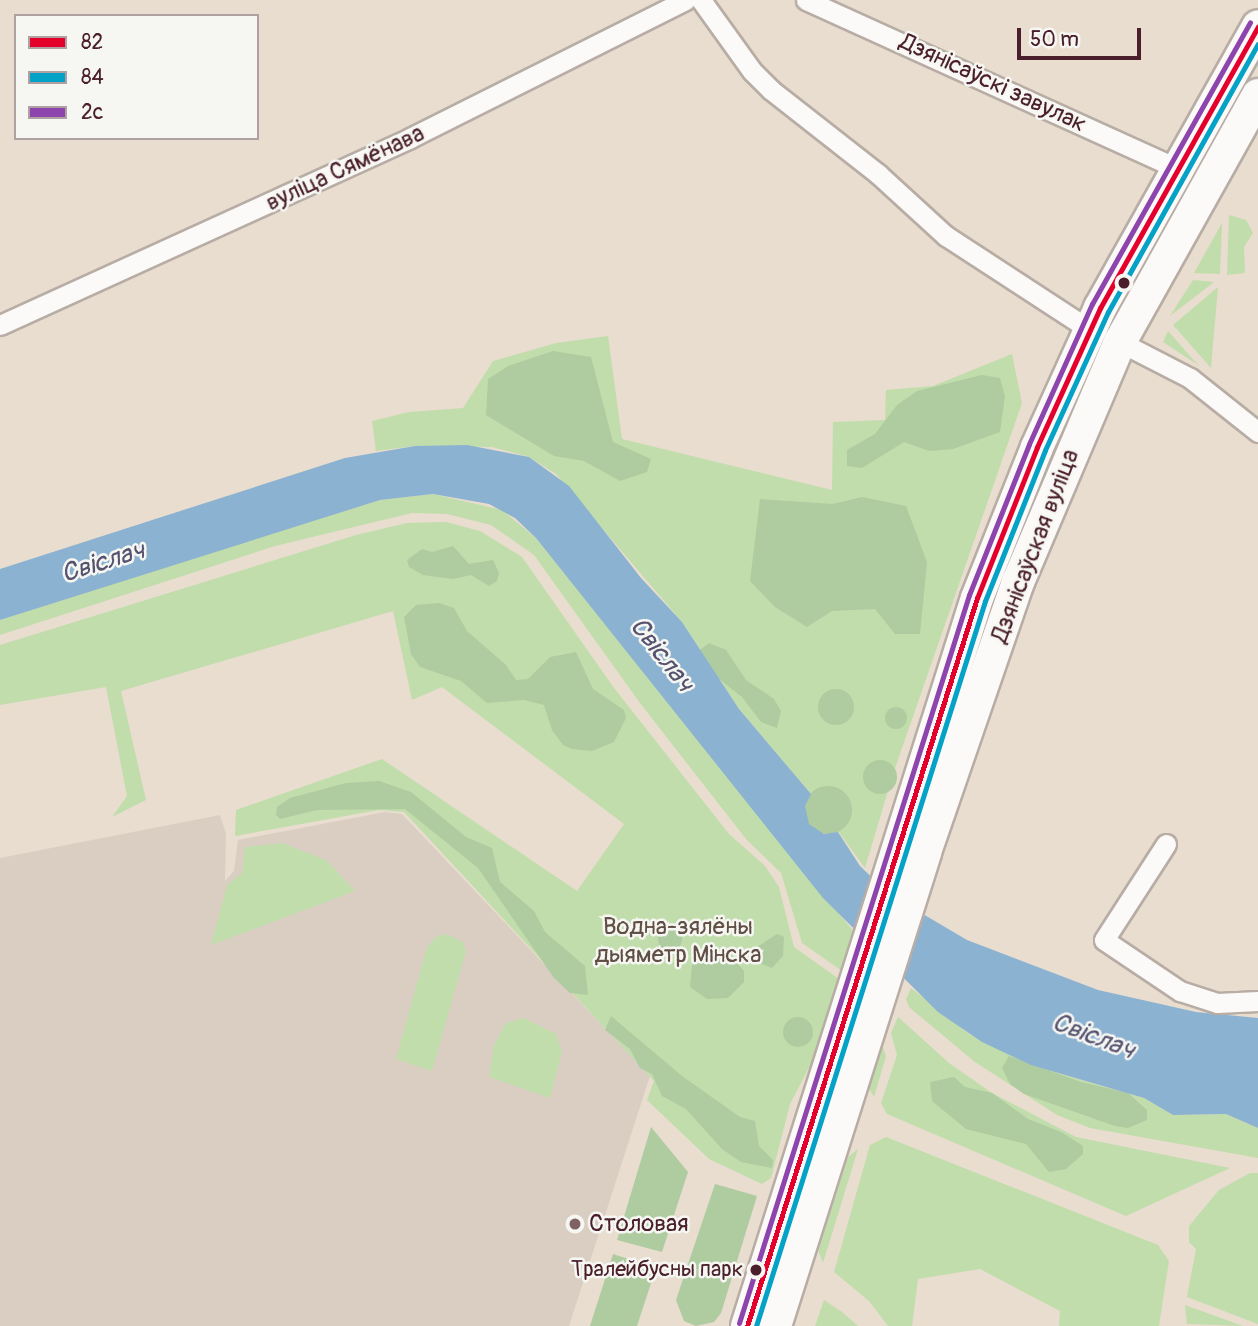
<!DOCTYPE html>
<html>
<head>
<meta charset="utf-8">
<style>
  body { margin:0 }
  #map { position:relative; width:1258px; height:1326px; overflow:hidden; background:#e8ddce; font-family:Pangolin,sans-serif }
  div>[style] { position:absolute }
  .industrial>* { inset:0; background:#dacec2 }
  .green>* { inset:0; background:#c1ddac }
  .forest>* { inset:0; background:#afcba0 }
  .round { border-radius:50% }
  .water>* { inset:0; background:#8cb2d2 }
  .roads { filter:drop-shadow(2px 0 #b8ada5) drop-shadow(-2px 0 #b8ada5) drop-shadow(0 2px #b8ada5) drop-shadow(0 -2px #b8ada5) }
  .street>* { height:19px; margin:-9.5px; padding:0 9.5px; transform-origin:9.5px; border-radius:9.5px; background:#fcfaf8 }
  .primary>* { height:32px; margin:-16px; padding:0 16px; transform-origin:16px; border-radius:16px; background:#fcfaf8 }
  .bus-1>* { height:5px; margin:-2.5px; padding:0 2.5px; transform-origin:2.5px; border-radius:2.5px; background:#e4002b }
  .bus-2>* { height:5px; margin:-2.5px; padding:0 2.5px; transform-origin:2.5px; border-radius:2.5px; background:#04a2c6 }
  .bus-3>* { height:5px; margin:-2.5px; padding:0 2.5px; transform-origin:2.5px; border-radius:2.5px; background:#8e44ad }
  .dots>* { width:19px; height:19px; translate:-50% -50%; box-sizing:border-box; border:4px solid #f6f6f2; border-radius:50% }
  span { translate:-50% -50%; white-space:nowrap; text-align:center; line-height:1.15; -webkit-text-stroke:5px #f6f6f2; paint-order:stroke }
  .bus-label { font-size:22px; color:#4a1f2b }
  .right { translate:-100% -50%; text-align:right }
  .street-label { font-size:24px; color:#4a1f2b }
  .park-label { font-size:24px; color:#604e44 }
  .poi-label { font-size:24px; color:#4a1f2b }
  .left { translate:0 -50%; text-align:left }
  .water-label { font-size:26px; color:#54526f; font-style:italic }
  .legend { position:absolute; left:14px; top:14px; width:245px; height:126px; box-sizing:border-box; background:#f6f6f2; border:2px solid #b1a0a2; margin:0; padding:9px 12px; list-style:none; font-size:21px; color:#4a1f2b }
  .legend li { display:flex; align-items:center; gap:14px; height:35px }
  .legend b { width:35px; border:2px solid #b1a0a2 }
  .scale { position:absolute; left:1017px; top:28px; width:124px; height:32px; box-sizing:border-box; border:4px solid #4a1f2b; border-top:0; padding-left:9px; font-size:21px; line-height:24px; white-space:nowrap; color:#4a1f2b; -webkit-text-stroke:5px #f6f6f2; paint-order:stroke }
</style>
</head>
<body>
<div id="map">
  <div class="industrial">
    <i style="clip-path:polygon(385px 812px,402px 814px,650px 1076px,569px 1326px,0 1326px,0 858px,220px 815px,226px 834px,225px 881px,234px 871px,238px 840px)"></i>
  </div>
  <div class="green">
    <i style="clip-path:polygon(1229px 215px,1246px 220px,1253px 233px,1244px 247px,1245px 273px,1227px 275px)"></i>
    <i style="clip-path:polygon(1222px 223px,1220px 274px,1194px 273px)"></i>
    <i style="clip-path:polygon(1193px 280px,1214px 282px,1170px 316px)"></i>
    <i style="clip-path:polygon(1218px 287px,1211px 368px,1173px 325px)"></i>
    <i style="clip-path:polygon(1168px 331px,1198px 365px,1163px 342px)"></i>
    <i style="clip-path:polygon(608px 336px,622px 439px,832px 490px,833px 422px,885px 420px,886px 390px,933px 386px,1012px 354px,1022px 403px,893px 774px,865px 868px,811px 794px,739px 709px,682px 622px,556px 474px,529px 457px,492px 447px,415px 446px,376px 451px,372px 421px,409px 412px,463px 408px,493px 361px,556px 343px)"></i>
    <i style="clip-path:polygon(433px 494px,502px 510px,536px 538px,854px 932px,842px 971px,802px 943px,781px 873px,746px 839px,640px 703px,534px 555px,491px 525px,447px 514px,412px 513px,275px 546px,0 635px,0 620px,249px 538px,380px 500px)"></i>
    <i style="clip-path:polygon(446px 522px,480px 531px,522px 557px,614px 688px,729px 834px,765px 866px,779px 887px,794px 947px,839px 979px,816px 1054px,790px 1104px,771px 1178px,762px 1184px,709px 1159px,647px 1100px,654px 1081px,404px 812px,379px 810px,235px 836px,236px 810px,382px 759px,577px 891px,624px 824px,442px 687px,412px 700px,393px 611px,121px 691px,146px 800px,112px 817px,127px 796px,106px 687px,0 705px,0 645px,356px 535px,407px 523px)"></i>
    <i style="clip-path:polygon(282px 843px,326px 860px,355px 891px,211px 945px,227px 885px,242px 873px,245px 847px)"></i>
    <i style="clip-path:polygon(447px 934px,463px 942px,466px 951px,432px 1071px,396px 1059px,427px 947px,437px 936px)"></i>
    <i style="clip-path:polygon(911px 988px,969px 1034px,1031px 1065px,1144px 1098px,1173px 1115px,1226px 1114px,1258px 1128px,1258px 1158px,1090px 1128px,1057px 1115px,975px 1062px,909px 1007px,906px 999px)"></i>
    <i style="clip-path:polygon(898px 1017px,949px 1063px,992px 1093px,1076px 1137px,1230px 1168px,1126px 1216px,887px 1114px,881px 1103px,897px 1055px,891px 1033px)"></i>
    <i style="clip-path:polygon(524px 1018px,556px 1034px,562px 1052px,550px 1098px,489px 1077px,494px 1045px,506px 1023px)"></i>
    <i style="clip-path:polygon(881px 1041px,886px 1056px,874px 1097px,867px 1086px)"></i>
    <i style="clip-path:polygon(886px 1137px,1158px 1245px,1169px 1261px,1159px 1326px,1059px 1326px,1060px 1311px,980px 1269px,918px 1279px,912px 1326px,888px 1326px,869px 1301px,834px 1272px,870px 1145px)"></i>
    <i style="clip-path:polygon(858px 1149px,823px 1263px,818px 1250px,848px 1157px)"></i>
    <i style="clip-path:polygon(1250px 1173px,1258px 1173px,1258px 1324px,1187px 1297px,1196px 1249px,1189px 1242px,1189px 1226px,1219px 1190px)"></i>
    <i style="clip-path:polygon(824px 1300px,842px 1312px,858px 1326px,815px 1326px)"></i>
    <i style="clip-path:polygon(1185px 1305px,1243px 1326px,1187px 1324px)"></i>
  </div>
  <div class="forest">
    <i style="clip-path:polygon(553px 351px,591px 357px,613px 442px,651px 459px,647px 472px,620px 481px,584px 461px,554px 456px,486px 415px,488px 379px,508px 366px)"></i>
    <i style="clip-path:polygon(982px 375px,1000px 378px,1005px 396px,1000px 432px,953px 449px,929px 451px,904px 442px,862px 468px,847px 466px,847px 450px,875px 434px,897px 405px,917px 391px)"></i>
    <i style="clip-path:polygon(862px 497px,906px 506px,927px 562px,920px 634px,895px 634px,875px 609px,832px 611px,807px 627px,775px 607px,750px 581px,760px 499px,833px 504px)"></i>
    <i style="clip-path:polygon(453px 546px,469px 564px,493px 560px,499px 573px,497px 581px,489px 586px,471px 575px,453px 579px,423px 575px,409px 567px,407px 560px,422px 549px,432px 552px)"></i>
    <i style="clip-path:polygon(439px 603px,454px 608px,467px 631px,506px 665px,516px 680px,528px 679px,550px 657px,576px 652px,593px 689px,624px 710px,626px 718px,614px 742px,592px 751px,572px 749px,563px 745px,552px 730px,544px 705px,524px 700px,487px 703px,461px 681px,420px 667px,411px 654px,404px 617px,416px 605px)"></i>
    <i style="clip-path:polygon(709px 643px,726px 650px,746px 680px,774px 699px,781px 711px,777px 728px,761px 722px,742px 697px,714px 675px,700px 650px)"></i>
    <i class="round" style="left:818px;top:689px;width:36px;height:36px"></i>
    <i class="round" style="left:885px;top:707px;width:22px;height:22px"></i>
    <i class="round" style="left:863px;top:760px;width:34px;height:34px"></i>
    <i style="clip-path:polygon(379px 781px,411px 792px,466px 837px,492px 848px,500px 882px,534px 911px,545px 932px,585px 966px,588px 995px,570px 993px,554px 978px,478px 868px,405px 809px,317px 810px,280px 819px,276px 815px,277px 807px,290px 798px,346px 783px)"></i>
    <i class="round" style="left:804px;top:786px;width:48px;height:48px"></i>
    <i class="round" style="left:658px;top:927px;width:24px;height:24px"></i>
    <i style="clip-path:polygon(777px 934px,784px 937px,783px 956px,772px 968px,755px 961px,754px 949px)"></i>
    <i style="clip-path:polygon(717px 955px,733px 958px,744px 971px,744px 982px,728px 998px,707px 999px,690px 987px,692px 965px)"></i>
    <i style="clip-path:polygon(611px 1016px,682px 1076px,740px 1117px,755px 1121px,759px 1146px,773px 1160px,772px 1168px,741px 1162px,722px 1149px,686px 1109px,662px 1096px,652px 1074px,640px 1068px,630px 1049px,605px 1030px)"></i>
    <i class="round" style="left:783px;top:1017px;width:30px;height:30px"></i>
    <i style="clip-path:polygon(1009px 1056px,1081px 1082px,1128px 1093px,1147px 1110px,1147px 1120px,1128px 1128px,1115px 1126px,1024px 1094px,1010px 1084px,1002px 1068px)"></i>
    <i style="clip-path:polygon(954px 1077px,965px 1087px,992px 1093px,1028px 1119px,1061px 1132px,1083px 1146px,1083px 1154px,1066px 1169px,1049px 1172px,1026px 1144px,966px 1129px,932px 1101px,930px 1082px)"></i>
    <i style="clip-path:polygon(651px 1127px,688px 1172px,662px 1252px,617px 1240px)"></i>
    <i style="clip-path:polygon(715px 1184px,757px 1196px,721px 1313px,714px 1322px,696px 1326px,684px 1321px,676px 1300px)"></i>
    <i style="clip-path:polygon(613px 1254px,656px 1268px,637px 1326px,590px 1326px)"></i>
  </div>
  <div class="water">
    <i style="clip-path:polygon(467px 445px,529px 457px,569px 486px,641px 578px,682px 622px,739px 709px,811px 794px,805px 806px,809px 824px,824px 834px,838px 832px,860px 866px,889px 894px,967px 940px,1098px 990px,1196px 1012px,1258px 1018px,1258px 1128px,1226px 1114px,1173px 1115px,1144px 1098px,1031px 1065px,982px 1042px,938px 1012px,823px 898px,536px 538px,515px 518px,489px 504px,433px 494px,380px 500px,0 620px,0 569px,345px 458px,415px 446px)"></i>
  </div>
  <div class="roads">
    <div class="street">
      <i style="left:701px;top:0;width:87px;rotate:54.3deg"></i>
      <i style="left:752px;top:71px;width:27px;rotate:45deg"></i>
      <i style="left:771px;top:90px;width:136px;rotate:38.1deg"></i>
      <i style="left:878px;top:174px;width:92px;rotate:42.4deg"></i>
      <i style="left:946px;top:236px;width:172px;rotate:33.1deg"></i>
      <i style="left:806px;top:0;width:409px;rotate:24.4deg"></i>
      <i style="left:0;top:325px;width:451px;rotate:-24.5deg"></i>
      <i style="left:410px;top:138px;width:308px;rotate:-26.6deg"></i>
      <i style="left:1120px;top:342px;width:79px;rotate:27.2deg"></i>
      <i style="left:1190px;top:378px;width:87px;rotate:38.5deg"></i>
      <i style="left:1166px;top:844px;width:114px;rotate:122.9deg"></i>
      <i style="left:1104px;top:940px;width:92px;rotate:33.9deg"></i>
      <i style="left:1180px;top:991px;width:39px;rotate:18deg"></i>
      <i style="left:1217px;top:1003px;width:41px;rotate:-2.8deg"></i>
    </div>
    <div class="primary">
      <i style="left:747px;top:1326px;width:763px;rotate:-72.47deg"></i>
      <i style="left:977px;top:598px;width:162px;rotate:-68.3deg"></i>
      <i style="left:1037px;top:447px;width:153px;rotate:-65.6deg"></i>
      <i style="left:1100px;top:308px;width:323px;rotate:-60.7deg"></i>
      <i style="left:775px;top:1326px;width:497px;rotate:-72.4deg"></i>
      <i style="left:925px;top:852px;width:286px;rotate:-71deg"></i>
      <i style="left:1018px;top:582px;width:261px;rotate:-67deg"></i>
      <i style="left:1120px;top:342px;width:283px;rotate:-60.8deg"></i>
    </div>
  </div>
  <div class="bus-1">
    <i style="left:747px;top:1326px;width:763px;rotate:-72.47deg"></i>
    <i style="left:977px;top:598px;width:162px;rotate:-68.3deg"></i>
    <i style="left:1037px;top:447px;width:153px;rotate:-65.6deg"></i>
    <i style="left:1100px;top:308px;width:323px;rotate:-60.7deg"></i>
  </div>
  <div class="bus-2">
    <i style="left:756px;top:1326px;width:760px;rotate:-72.47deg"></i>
    <i style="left:985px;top:601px;width:162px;rotate:-68.3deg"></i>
    <i style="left:1045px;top:450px;width:152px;rotate:-65.5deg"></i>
    <i style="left:1108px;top:312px;width:307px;rotate:-60.8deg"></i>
  </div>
  <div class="bus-3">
    <i style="left:739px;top:1323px;width:763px;rotate:-72.47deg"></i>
    <i style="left:969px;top:595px;width:162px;rotate:-68.3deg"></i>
    <i style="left:1029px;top:444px;width:154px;rotate:-65.8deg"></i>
    <i style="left:1092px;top:304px;width:323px;rotate:-60.7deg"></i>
  </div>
  <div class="dots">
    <i style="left:1124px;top:283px;background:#4a1f2b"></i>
    <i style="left:575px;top:1224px;background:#816264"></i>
    <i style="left:756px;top:1270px;background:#4a1f2b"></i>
  </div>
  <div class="bus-label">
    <span class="right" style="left:743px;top:1270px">Тралейбусны парк</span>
  </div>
  <div class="street-label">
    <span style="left:993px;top:83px;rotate:25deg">Дзянісаўскі завулак</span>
    <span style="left:345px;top:168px;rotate:-25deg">вуліца Сямёнава</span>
    <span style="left:1035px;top:546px;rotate:-69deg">Дзянісаўская вуліца</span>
  </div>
  <div class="park-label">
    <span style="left:678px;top:941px">Водна-зялёны<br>дыяметр Мінска</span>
  </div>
  <div class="poi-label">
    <span class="left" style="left:589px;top:1224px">Столовая</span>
  </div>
  <div class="water-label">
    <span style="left:103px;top:563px;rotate:-17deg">Свіслач</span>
    <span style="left:661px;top:655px;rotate:52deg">Свіслач</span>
    <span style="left:1093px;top:1037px;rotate:21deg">Свіслач</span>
  </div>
  <ul class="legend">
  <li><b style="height:9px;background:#e4002b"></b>82</li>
  <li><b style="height:9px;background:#04a2c6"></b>84</li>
  <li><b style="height:9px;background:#8e44ad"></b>2с</li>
  </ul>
  <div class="scale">50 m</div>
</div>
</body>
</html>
